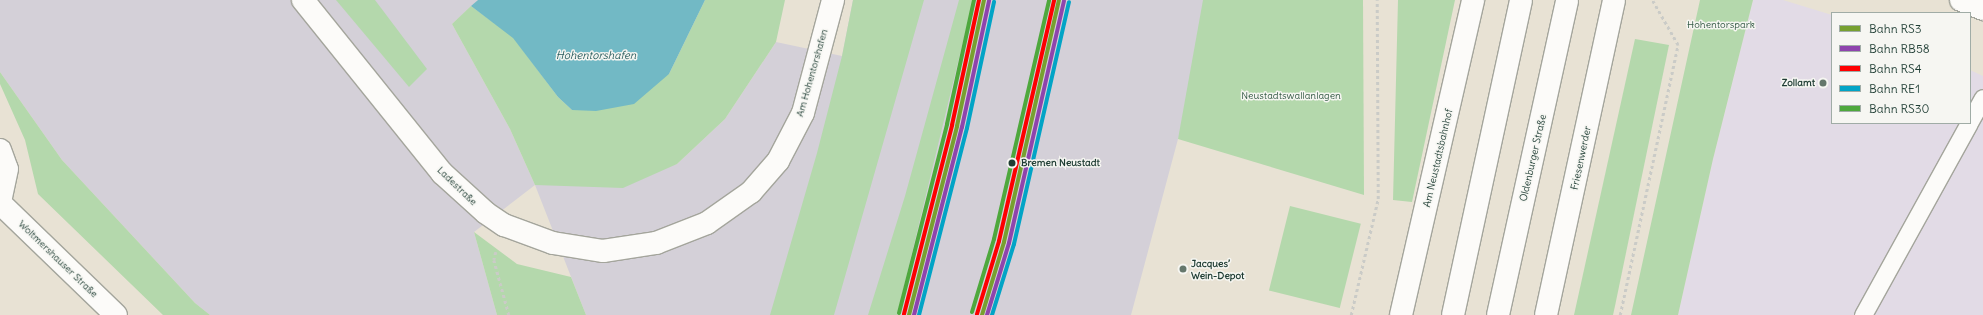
<!DOCTYPE html>
<html>
<head>
<meta charset="utf-8">
<style>
  body { margin:0 }
  #map { position:relative; width:1983px; height:315px; overflow:hidden; background:#e8e2d4; font-family:Delius,sans-serif }
  div>[style] { position:absolute }
  .built>* { inset:0; background:#e2dbe6 }
  .industrial>* { inset:0; background:#d4d0d8 }
  .green>* { inset:0; background:#b4d8ac; transform-origin:0 0 }
  .water>* { inset:0; background:#72b9c5 }
  .path>* { height:2.5px; margin-top:-1.25px; transform-origin:0; background:repeating-linear-gradient(90deg,#cacbc7 0 3px,transparent 0 6px) }
  .roads { filter:drop-shadow(1px 0 #a4a59c) drop-shadow(-1px 0 #a4a59c) drop-shadow(0 1px #a4a59c) drop-shadow(0 -1px #a4a59c) }
  .lane>* { height:17px; margin:-8.5px; padding:0 8.5px; transform-origin:8.5px; border-radius:8.5px; background:#fcfbf9 }
  .street>* { height:22px; margin:-11px; padding:0 11px; transform-origin:11px; border-radius:11px; background:#fcfbf9 }
  .secondary>* { height:22px; margin:-11px; padding:0 11px; transform-origin:11px; border-radius:11px; background:#fcfbf9 }
  .highway>* { height:22px; margin:-11px; padding:0 11px; transform-origin:11px; border-radius:11px; background:#fcfbf9 }
  .rail-1>* { height:4px; margin:-2px; padding:0 2px; transform-origin:2px; border-radius:2px; background:#77a030 }
  .rail-2>* { height:4px; margin:-2px; padding:0 2px; transform-origin:2px; border-radius:2px; background:#8e44ad }
  .rail-3>* { height:4px; margin:-2px; padding:0 2px; transform-origin:2px; border-radius:2px; background:#f00 }
  .rail-4>* { height:4px; margin:-2px; padding:0 2px; transform-origin:2px; border-radius:2px; background:#02a4c6 }
  .rail-5>* { height:4px; margin:-2px; padding:0 2px; transform-origin:2px; border-radius:2px; background:#4ea83d }
  .dots>* { width:11px; height:11px; translate:-50% -50%; box-sizing:border-box; border:2px solid #f6f6f2; border-radius:50% }
  span { translate:-50% -50%; white-space:nowrap; text-align:center; line-height:1.15; -webkit-text-stroke:3px #f6f6f2; paint-order:stroke }
  .park-label { font-size:10px; color:#345a45 }
  .street-label { font-size:10px; color:#1f3d34 }
  .poi-label { font-size:10px; color:#1f3d34; font-weight:700 }
  .right { translate:-100% -50%; text-align:right }
  .left { translate:0 -50%; text-align:left }
  .stop-label { font-size:10px; color:#1f3d34; font-weight:700 }
  .water-label { font-size:11px; color:#295d5e; font-style:italic }
  .legend { position:absolute; left:1831px; top:12px; width:140px; height:112px; box-sizing:border-box; background:#f6f6f2; border:1px solid #a0aca6; margin:0; padding:5px 7px; list-style:none; font-size:12px; color:#1f3d34 }
  .legend li { display:flex; align-items:center; gap:8px; height:20px }
  .legend b { width:20px; border:1px solid #a0aca6 }
</style>
</head>
<body>
<div id="map">
  <div class="built">
    <i style="clip-path:polygon(1753px 0,1783px 0,1832px 15px,1832px 123px,1970px 123px,1970px 70px,1983px 76px,1983px 315px,1678px 315px,1713px 159px)"></i>
  </div>
  <div class="industrial">
    <i style="clip-path:polygon(0 0,478px 0,452px 24px,510px 129px,535px 185px,677px 164px,725px 119px,776px 42px,842px 56px,853px 0,1241px 0,1178px 139px,1131px 315px,586px 315px,535px 185px,474px 232px,497px 315px,210px 315px,195px 303px,62px 160px,0 72px)"></i>
  </div>
  <div class="green">
    <i style="clip-path:polygon(336px 0,375px 0,427px 69px,409px 87px)"></i>
    <i style="clip-path:polygon(705px 0,785px 0,776px 42px,725px 119px,677px 164px,623px 188px,535px 185px,510px 129px,452px 24px,471px 6px,513px 37px,558px 97px,572px 110px,669px 74px)"></i>
    <i style="clip-path:polygon(853px 0,924px 0,834px 315px,770px 315px,817px 153px,842px 56px)"></i>
    <i style="clip-path:polygon(959px 0,973px 0,897px 315px,868px 315px,905px 196px)"></i>
    <i style="clip-path:polygon(1203px 0,1363px 0,1364px 195px,1178px 139px)"></i>
    <i style="clip-path:polygon(1398px 0,1455px 0,1412px 202px,1393px 200px)"></i>
    <i style="clip-path:polygon(1700px 0,1753px 0,1713px 159px,1678px 315px,1631px 315px)"></i>
    <i style="clip-path:polygon(1635px 39px,1669px 45px,1615px 306px,1613px 315px,1574px 315px)"></i>
    <i style="clip-path:polygon(0 72px,62px 160px,195px 303px,210px 315px,163px 315px,38px 194px,25px 140px,0 84px)"></i>
    <i style="left:1290px;top:206px;width:73px;height:87px;rotate:14deg"></i>
    <i style="clip-path:polygon(474px 232px,517px 264px,571px 277px,586px 315px,497px 315px)"></i>
  </div>
  <div class="water">
    <i style="clip-path:polygon(478px 0,705px 0,669px 74px,634px 104px,596px 111px,572px 110px,558px 97px,513px 38px,471px 6px)"></i>
  </div>
  <div class="path">
    <i style="left:496px;top:252px;width:8px;rotate:104deg"></i>
    <i style="left:494px;top:260px;width:57px;rotate:74.7deg"></i>
    <i style="left:1351px;top:315px;width:119px;rotate:-76.9deg"></i>
    <i style="left:1378px;top:199px;width:199px;rotate:-90.3deg"></i>
    <i style="left:1620px;top:315px;width:276px;rotate:-77.9deg"></i>
    <i style="left:1678px;top:45px;width:52px;rotate:-120deg"></i>
  </div>
  <div class="roads">
    <div class="lane">
      <i style="left:1970px;top:121px;width:26px;rotate:-61deg"></i>
      <i style="left:1863px;top:315px;width:219px;rotate:-61.1deg"></i>
    </div>
    <div class="street">
      <i style="left:303px;top:0;width:222px;rotate:51.2deg"></i>
      <i style="left:442px;top:173px;width:59px;rotate:42.3deg"></i>
      <i style="left:486px;top:213px;width:22px;rotate:34deg"></i>
      <i style="left:504px;top:225px;width:52px;rotate:20.2deg"></i>
      <i style="left:553px;top:243px;width:51px;rotate:9.1deg"></i>
      <i style="left:603px;top:251px;width:54px;rotate:-8.6deg"></i>
      <i style="left:656px;top:243px;width:55px;rotate:-21.4deg"></i>
      <i style="left:707px;top:223px;width:54px;rotate:-35.2deg"></i>
      <i style="left:751px;top:192px;width:41px;rotate:-48.9deg"></i>
      <i style="left:778px;top:161px;width:54px;rotate:-62.5deg"></i>
      <i style="left:803px;top:113px;width:117px;rotate:-75.1deg"></i>
      <i style="left:0;top:150px;width:20px;rotate:70deg"></i>
      <i style="left:7px;top:169px;width:33px;rotate:102deg"></i>
    </div>
    <div class="secondary">
      <i style="left:1961px;top:0;width:24px;rotate:22deg"></i>
      <i style="left:0;top:203px;width:161px;rotate:44deg"></i>
      <i style="left:1401px;top:315px;width:323px;rotate:-77.1deg"></i>
      <i style="left:1546px;top:315px;width:322px;rotate:-77.8deg"></i>
    </div>
    <div class="highway">
      <i style="left:1453px;top:315px;width:322px;rotate:-77.8deg"></i>
      <i style="left:1498px;top:315px;width:322px;rotate:-77.6deg"></i>
    </div>
  </div>
  <div class="rail-1">
    <i style="left:909px;top:315px;width:195px;rotate:-75.7deg"></i>
    <i style="left:957px;top:126px;width:129px;rotate:-77.9deg"></i>
    <i style="left:982px;top:315px;width:76px;rotate:-73.2deg"></i>
    <i style="left:1004px;top:242px;width:248px;rotate:-77.2deg"></i>
  </div>
  <div class="rail-2">
    <i style="left:914px;top:315px;width:194px;rotate:-75.7deg"></i>
    <i style="left:962px;top:127px;width:129px;rotate:-77.9deg"></i>
    <i style="left:987px;top:315px;width:75px;rotate:-73deg"></i>
    <i style="left:1009px;top:243px;width:248px;rotate:-77.2deg"></i>
  </div>
  <div class="rail-3">
    <i style="left:904px;top:314px;width:195px;rotate:-75.7deg"></i>
    <i style="left:952px;top:125px;width:128px;rotate:-77.8deg"></i>
    <i style="left:977px;top:314px;width:76px;rotate:-73.2deg"></i>
    <i style="left:999px;top:241px;width:247px;rotate:-77.1deg"></i>
  </div>
  <div class="rail-4">
    <i style="left:919px;top:315px;width:193px;rotate:-75.6deg"></i>
    <i style="left:967px;top:128px;width:129px;rotate:-77.9deg"></i>
    <i style="left:992px;top:315px;width:74px;rotate:-72.8deg"></i>
    <i style="left:1014px;top:244px;width:248px;rotate:-77.2deg"></i>
  </div>
  <div class="rail-5">
    <i style="left:972px;top:312px;width:76px;rotate:-73.2deg"></i>
    <i style="left:994px;top:239px;width:245px;rotate:-77deg"></i>
    <i style="left:899px;top:313px;width:195px;rotate:-75.7deg"></i>
    <i style="left:947px;top:124px;width:127px;rotate:-77.7deg"></i>
  </div>
  <div class="dots">
    <i style="left:1823px;top:83px;background:#65776c"></i>
    <i style="left:1012px;top:163px;background:#1f3d34"></i>
    <i style="left:1183px;top:269px;background:#65776c"></i>
  </div>
  <div class="park-label">
    <span style="left:1721px;top:25px">Hohentorspark</span>
    <span style="left:1291px;top:96px">Neustadtswallanlagen</span>
  </div>
  <div class="street-label">
    <span style="left:812px;top:73px;rotate:-74deg">Am Hohentorshafen</span>
    <span style="left:1438px;top:158px;rotate:-77deg">Am Neustadtsbahnhof</span>
    <span style="left:1533px;top:158px;rotate:-77deg">Oldenburger Straße</span>
    <span style="left:1581px;top:158px;rotate:-78deg">Friesenwerder</span>
    <span style="left:457px;top:186px;rotate:44deg">Ladestraße</span>
    <span style="left:58px;top:259px;rotate:44deg">Woltmershauser Straße</span>
  </div>
  <div class="poi-label">
    <span class="right" style="left:1815px;top:83px">Zollamt</span>
    <span class="left" style="left:1191px;top:269px">Jacques’<br>Wein-Depot</span>
  </div>
  <div class="stop-label">
    <span class="left" style="left:1021px;top:163px">Bremen Neustadt</span>
  </div>
  <div class="water-label">
    <span style="left:596px;top:55px">Hohentorshafen</span>
  </div>
  <ul class="legend">
  <li><b style="height:5px;background:#77a030"></b>Bahn RS3</li>
  <li><b style="height:5px;background:#8e44ad"></b>Bahn RB58</li>
  <li><b style="height:5px;background:#f00"></b>Bahn RS4</li>
  <li><b style="height:5px;background:#02a4c6"></b>Bahn RE1</li>
  <li><b style="height:5px;background:#4ea83d"></b>Bahn RS30</li>
  </ul>
</div>
</body>
</html>
